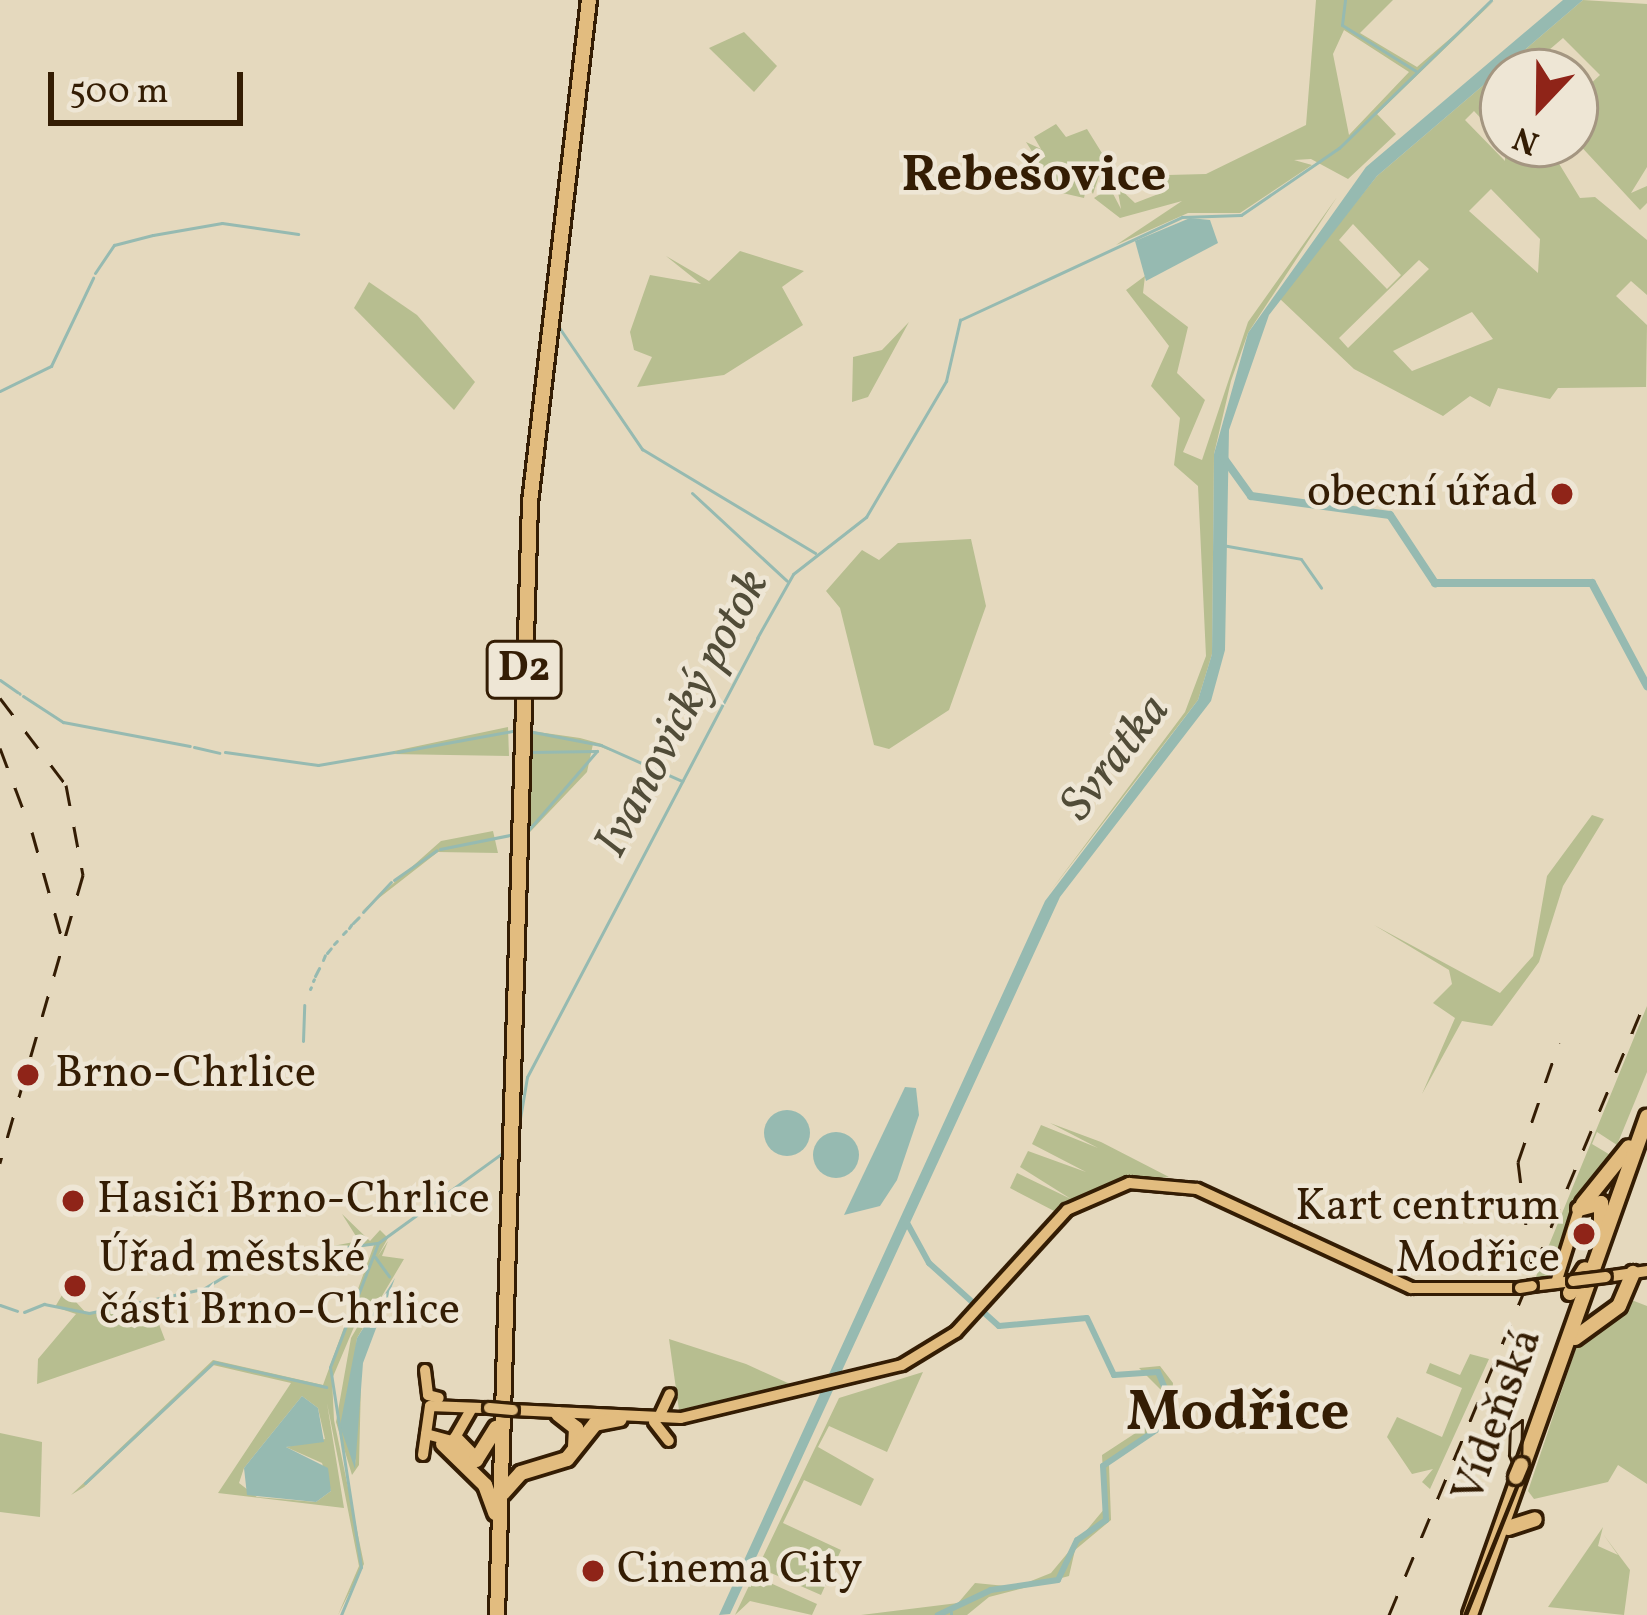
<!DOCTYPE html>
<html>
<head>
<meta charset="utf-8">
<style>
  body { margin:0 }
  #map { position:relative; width:1647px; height:1615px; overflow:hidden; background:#e5d9be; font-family:Vollkorn,serif }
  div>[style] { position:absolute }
  .green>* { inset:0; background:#b7be90 }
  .water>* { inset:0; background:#96bab1 }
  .round { border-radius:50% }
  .stream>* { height:3px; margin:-1.5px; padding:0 1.5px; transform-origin:1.5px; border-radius:1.5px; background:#96bab1 }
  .canal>* { height:6px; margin:-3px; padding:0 3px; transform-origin:3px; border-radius:3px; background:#96bab1 }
  .river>* { height:8px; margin:-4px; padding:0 4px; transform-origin:4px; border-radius:4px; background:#96bab1 }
  .roads { filter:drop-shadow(3px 0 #341d04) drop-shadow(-3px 0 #341d04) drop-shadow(0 3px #341d04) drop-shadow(0 -3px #341d04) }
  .major>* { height:10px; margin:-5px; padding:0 5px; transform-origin:5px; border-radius:5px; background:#e2bc7f }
  .highway>* { height:14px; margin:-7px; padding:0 7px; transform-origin:7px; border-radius:7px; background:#e2bc7f }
  .tram>* { height:3px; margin:-1.5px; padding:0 1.5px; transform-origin:1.5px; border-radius:1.5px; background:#341d04 }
  .rail>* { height:3px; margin-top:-1.5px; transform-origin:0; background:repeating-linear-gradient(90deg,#341d04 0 21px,transparent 0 42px) }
  .bridges { filter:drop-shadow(3px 0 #341d04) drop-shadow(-3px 0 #341d04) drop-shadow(0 3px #341d04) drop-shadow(0 -3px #341d04) }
  .major-bridge>* { height:10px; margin:-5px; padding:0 5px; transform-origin:5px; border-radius:5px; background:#e2bc7f }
  .highway-bridge>* { height:14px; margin:-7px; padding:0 7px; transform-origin:7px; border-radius:7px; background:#e2bc7f }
  .dots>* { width:33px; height:33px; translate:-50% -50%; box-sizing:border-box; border:6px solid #eee6d5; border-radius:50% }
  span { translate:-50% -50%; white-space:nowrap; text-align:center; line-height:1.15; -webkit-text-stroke:9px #eee6d5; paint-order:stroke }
  .shield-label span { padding:3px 9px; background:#eee6d5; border:3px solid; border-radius:9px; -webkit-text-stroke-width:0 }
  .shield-label { font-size:42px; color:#341d04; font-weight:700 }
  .poi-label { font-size:45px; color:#341d04 }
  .right { translate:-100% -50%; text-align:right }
  .left { translate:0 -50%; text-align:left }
  .street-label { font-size:45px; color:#341d04 }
  .water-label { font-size:48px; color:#514c38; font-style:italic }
  .quarter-label { font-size:51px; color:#341d04; font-weight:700 }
  .district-label { font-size:57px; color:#341d04; font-weight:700 }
  .north { position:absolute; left:1479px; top:48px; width:120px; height:120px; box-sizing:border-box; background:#eee6d5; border:3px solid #a49681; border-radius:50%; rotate:202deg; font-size:33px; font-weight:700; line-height:48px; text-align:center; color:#341d04 }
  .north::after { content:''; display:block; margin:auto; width:42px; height:54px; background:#8f2418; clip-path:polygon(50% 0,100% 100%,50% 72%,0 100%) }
  .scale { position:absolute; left:48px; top:72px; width:195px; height:54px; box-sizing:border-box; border:6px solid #341d04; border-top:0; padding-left:15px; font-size:36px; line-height:42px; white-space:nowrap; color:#341d04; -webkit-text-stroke:9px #eee6d5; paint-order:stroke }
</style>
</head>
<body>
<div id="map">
  <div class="green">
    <i style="clip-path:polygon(evenodd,1316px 0,1393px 0,1360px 33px,1417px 67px,1495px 0,1377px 114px,1396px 134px,1348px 179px,1311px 159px,1294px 160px,1312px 165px,1240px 213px,1188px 213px,1116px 245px,1182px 201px,1120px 218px,1094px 198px,1110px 188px,1121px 209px,1117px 186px,1135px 203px,1161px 193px,1168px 175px,1206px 174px,1306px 125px,1316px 0,1344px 30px,1409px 72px,1349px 135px,1333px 54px,1344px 30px)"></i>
    <i style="clip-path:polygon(evenodd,1583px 0,1647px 4px,1647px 167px,1631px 193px,1647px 186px,1647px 203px,1640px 210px,1575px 140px,1575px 78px,1586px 88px,1600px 75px,1563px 38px,1549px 50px,1570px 72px,1534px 57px,1527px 72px,1503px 72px,1503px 142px,1474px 111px,1465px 120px,1505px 161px,1505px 144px,1547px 144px,1580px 198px,1595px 197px,1647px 240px,1647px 295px,1631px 281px,1616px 296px,1647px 325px,1646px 387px,1558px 388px,1550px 399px,1498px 388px,1490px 407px,1470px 396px,1443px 416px,1354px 369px,1279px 298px,1377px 176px,1583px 0,1491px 189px,1540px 239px,1538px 273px,1469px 211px,1491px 189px,1583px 0,1353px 224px,1401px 275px,1387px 289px,1339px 240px,1353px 224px,1583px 0,1419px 260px,1429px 269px,1348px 348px,1339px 338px,1419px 260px,1583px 0,1472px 312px,1493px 339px,1412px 371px,1393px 351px,1472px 312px)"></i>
    <i style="clip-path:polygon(744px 32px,777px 66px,754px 92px,709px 48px)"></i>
    <i style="clip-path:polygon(1056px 124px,1066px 137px,1087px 129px,1105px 158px,1093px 194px,1087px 184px,1084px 198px,1058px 192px,1026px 142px,1041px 149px,1034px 137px)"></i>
    <i style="clip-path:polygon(1337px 197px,1248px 333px,1231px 381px,1214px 454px,1212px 654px,1198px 700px,1049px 893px,1185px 712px,1206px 656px,1198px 486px,1174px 465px,1180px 418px,1151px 386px,1169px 346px,1126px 290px,1145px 276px,1143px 293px,1188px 327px,1177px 373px,1205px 400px,1183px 452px,1202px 460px,1248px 322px)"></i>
    <i style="clip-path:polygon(740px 251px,804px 271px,782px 287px,803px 325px,724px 375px,637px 387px,652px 357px,634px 350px,630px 332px,650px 275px,701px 284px,666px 256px,709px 281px)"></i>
    <i style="clip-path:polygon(369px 282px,417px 315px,475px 382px,454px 410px,354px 308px)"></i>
    <i style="clip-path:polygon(909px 322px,868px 397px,852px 402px,853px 357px,882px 350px)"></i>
    <i style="clip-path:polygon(971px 539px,986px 606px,949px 710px,889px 749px,874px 745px,840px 608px,826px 591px,862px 550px,879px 560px,898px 543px)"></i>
    <i style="clip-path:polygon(508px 727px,509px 756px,391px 754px,394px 751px)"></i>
    <i style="clip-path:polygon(531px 731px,580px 738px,602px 744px,611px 751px,593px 744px,587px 772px,530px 832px)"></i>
    <i style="clip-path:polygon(1592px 815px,1604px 819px,1563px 886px,1539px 962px,1492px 1026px,1462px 1021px,1422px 1094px,1455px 1018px,1433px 1003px,1452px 984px,1449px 970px,1374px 925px,1500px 993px,1533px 956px,1547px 876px)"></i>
    <i style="clip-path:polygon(493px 831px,498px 853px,438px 852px,361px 912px,441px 841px)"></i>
    <i style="clip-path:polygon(1647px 1006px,1647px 1072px,1617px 1145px,1597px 1132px,1592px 1144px,1612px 1156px,1606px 1172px,1575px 1202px,1554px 1276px,1533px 1284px)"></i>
    <i style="clip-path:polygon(1050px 1123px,1101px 1142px,1169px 1177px,1110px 1183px,1058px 1213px,1010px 1188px,1017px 1173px,1071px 1199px,1020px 1167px,1028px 1151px,1086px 1172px,1032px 1144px,1041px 1125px,1098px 1148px)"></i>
    <i style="clip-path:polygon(evenodd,342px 1214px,370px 1241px,380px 1230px,388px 1238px,378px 1256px,388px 1241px,382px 1256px,404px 1259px,357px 1338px,349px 1410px,343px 1419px,356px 1464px,350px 1428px,361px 1382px,359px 1465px,352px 1475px,336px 1422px,351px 1338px,372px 1302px,365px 1301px,332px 1379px,334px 1420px,364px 1564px,338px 1615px,359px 1566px,327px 1403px,344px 1508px,218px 1493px,291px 1383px,213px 1365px,84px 1487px,71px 1495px,213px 1360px,323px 1385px,374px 1245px,243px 1263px,359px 1241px,342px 1214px,302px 1396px,318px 1408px,325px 1439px,286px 1447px,322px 1463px,331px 1491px,316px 1502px,257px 1497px,239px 1483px,244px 1468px,302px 1396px)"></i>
    <i style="clip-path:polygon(65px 1290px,87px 1314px,175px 1296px,151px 1303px,165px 1340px,37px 1384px,38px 1359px,76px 1314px,55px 1307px)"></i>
    <i style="clip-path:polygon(1629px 1299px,1647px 1306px,1647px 1484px,1618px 1465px,1608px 1482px,1534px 1499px,1528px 1491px,1582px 1330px)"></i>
    <i style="clip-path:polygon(669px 1339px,746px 1364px,790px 1384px,679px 1410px)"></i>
    <i style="clip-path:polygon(1470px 1354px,1489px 1359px,1430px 1489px,1422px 1482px,1433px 1469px,1412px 1474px,1387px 1437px,1397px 1417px,1442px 1437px,1462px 1388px,1426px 1373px,1430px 1363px,1460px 1375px)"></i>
    <i style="clip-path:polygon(1160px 1366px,1173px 1383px,1170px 1421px,1109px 1464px,1111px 1520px,1075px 1550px,1069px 1576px,989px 1597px,967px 1615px,861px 1615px,958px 1603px,975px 1583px,1016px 1587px,1051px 1573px,1105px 1508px,1102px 1455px,1157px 1419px,1162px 1391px,1139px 1368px)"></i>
    <i style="clip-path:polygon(923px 1372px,887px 1452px,829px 1426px,818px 1447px,874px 1479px,861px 1506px,804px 1480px,783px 1523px,841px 1550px,821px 1595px,762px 1569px,759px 1578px,817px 1604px,812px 1615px,750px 1601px,735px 1615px,839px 1398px)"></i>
    <i style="clip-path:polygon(0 1433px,42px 1442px,40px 1517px,0 1512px)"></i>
    <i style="clip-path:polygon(1603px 1527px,1598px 1546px,1618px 1555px,1603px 1534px,1630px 1570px,1624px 1615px,1548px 1607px)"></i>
  </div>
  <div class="water">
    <i style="clip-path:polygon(1563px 0,1583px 0,1377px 176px,1269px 315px,1229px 430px,1225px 650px,1211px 701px,1060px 897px,730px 1614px,719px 1615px,1045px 901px,1198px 700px,1212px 654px,1214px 454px,1248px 333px,1366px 167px)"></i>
    <i style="clip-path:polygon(1190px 218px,1210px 220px,1218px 243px,1146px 281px,1135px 241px)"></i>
    <i style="clip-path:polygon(905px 1087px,916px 1088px,919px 1115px,897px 1180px,880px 1206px,844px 1215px)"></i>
    <i class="round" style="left:764px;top:1110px;width:46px;height:46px"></i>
    <i class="round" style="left:813px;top:1132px;width:46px;height:46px"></i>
    <i style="clip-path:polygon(395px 1278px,363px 1363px,355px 1469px,340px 1426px,357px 1338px)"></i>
    <i style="clip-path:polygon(302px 1396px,318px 1408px,324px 1442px,286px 1447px,328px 1468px,331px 1491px,316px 1502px,247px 1495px,244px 1468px)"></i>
  </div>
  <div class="stream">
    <i style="left:1345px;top:0;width:25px;rotate:97deg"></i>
    <i style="left:1342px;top:25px;width:87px;rotate:31.9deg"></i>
    <i style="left:95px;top:273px;width:34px;rotate:-56deg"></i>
    <i style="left:114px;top:245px;width:40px;rotate:-14.4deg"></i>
    <i style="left:153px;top:235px;width:70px;rotate:-9.9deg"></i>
    <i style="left:222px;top:223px;width:77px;rotate:8.2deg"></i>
    <i style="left:556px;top:323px;width:153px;rotate:55.7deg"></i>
    <i style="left:642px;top:449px;width:202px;rotate:31deg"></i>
    <i style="left:0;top:391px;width:57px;rotate:-26.1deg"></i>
    <i style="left:51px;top:366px;width:98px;rotate:-64.5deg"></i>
    <i style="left:692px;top:493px;width:129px;rotate:42.8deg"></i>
    <i style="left:1222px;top:545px;width:80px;rotate:10deg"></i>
    <i style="left:1301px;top:559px;width:35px;rotate:55deg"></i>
    <i style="left:0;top:680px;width:21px;rotate:35deg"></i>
    <i style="left:19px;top:693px;width:1px;rotate:45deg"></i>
    <i style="left:23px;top:696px;width:48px;rotate:33deg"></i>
    <i style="left:63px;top:722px;width:129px;rotate:10.7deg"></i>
    <i style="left:528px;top:731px;width:74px;rotate:10.9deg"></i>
    <i style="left:601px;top:745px;width:89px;rotate:24deg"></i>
    <i style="left:194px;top:747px;width:26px;rotate:13deg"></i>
    <i style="left:225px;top:752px;width:94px;rotate:8deg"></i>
    <i style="left:318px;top:765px;width:77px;rotate:-9.7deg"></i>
    <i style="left:397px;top:752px;width:117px;rotate:-10.3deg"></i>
    <i style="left:529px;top:752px;width:68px;rotate:-0.8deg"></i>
    <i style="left:525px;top:834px;width:110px;rotate:-49.1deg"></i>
    <i style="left:440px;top:849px;width:71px;rotate:-11.3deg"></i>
    <i style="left:394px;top:880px;width:52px;rotate:-34.9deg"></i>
    <i style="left:363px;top:912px;width:41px;rotate:-47deg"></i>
    <i style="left:353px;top:923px;width:8px;rotate:-45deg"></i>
    <i style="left:349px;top:928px;width:4px;rotate:-56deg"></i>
    <i style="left:343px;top:934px;width:4px;rotate:-45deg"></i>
    <i style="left:334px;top:944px;width:4px;rotate:-45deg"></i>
    <i style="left:327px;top:953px;width:6px;rotate:-51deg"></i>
    <i style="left:323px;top:960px;width:5px;rotate:-68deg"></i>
    <i style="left:315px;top:976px;width:9px;rotate:-63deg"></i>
    <i style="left:313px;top:981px;width:2px;rotate:-63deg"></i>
    <i style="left:310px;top:989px;width:2px;rotate:-63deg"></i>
    <i style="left:303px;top:1041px;width:36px;rotate:-88deg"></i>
    <i style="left:514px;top:1154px;width:78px;rotate:-80.4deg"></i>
    <i style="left:527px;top:1077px;width:496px;rotate:-62.3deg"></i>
    <i style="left:757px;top:638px;width:73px;rotate:-60.6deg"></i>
    <i style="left:793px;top:574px;width:93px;rotate:-38deg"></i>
    <i style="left:866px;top:517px;width:158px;rotate:-59.5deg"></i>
    <i style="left:946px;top:381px;width:63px;rotate:-77.1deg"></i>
    <i style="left:960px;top:320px;width:245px;rotate:-24.9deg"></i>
    <i style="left:1182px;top:217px;width:59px;rotate:-1.9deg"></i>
    <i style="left:1241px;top:215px;width:119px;rotate:-34.4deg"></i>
    <i style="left:1339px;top:148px;width:212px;rotate:-44.2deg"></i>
    <i style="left:375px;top:1257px;width:24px;rotate:54deg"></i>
    <i style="left:0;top:1305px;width:18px;rotate:19deg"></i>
    <i style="left:24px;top:1312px;width:22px;rotate:-22deg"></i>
    <i style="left:44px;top:1304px;width:46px;rotate:11.3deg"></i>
    <i style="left:89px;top:1313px;width:116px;rotate:-11.9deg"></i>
    <i style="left:203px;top:1289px;width:56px;rotate:-31.1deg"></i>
    <i style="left:251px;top:1260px;width:127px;rotate:-7.7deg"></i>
    <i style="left:85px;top:1483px;width:177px;rotate:-43.2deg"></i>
    <i style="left:214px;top:1362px;width:115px;rotate:12.6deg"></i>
    <i style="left:951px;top:1612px;width:3px;rotate:90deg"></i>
    <i style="left:341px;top:1615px;width:52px;rotate:-67.4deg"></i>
    <i style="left:361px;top:1567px;width:202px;rotate:-98.8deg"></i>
    <i style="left:330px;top:1367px;width:133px;rotate:-68.8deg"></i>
    <i style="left:378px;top:1243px;width:152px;rotate:-35.9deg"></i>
  </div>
  <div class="canal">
    <i style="left:906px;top:1221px;width:48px;rotate:61.3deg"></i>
    <i style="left:929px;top:1263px;width:94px;rotate:42deg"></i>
    <i style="left:999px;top:1326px;width:88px;rotate:-5.2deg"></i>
    <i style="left:1087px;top:1318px;width:63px;rotate:64.7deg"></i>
    <i style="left:1114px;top:1375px;width:44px;rotate:-3.9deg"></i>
    <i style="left:1158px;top:1372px;width:25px;rotate:67deg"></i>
    <i style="left:1168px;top:1395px;width:32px;rotate:101deg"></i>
    <i style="left:1162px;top:1426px;width:71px;rotate:145.9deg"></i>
    <i style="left:1103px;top:1466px;width:54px;rotate:86.8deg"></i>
    <i style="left:1106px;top:1520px;width:35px;rotate:145deg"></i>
    <i style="left:1077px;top:1540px;width:44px;rotate:115.4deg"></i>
    <i style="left:1058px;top:1580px;width:68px;rotate:171.5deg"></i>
    <i style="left:991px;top:1590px;width:59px;rotate:154.7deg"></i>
  </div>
  <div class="river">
    <i style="left:1223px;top:457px;width:48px;rotate:54.3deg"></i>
    <i style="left:1251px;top:496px;width:140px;rotate:7.8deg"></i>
    <i style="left:1390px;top:515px;width:82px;rotate:56.5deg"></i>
    <i style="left:1435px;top:583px;width:157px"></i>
    <i style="left:1592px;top:583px;width:117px;rotate:61.9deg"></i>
  </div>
  <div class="roads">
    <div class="major">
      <i style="left:1606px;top:1277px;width:41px;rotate:-8.3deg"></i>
      <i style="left:1556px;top:1283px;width:77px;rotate:-72.7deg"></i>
      <i style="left:1532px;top:1286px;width:41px;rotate:-7deg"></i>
      <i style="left:425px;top:1370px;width:25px;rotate:83deg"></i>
      <i style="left:428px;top:1395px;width:11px;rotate:15deg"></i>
      <i style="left:513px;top:1410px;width:168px;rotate:2.7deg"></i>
      <i style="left:681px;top:1418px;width:227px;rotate:-13.5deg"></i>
      <i style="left:902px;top:1365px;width:63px;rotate:-31.4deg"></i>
      <i style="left:956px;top:1332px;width:165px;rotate:-47.7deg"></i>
      <i style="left:1067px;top:1210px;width:68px;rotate:-23.5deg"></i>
      <i style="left:1129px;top:1183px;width:68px;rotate:5deg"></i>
      <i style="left:1197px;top:1189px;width:236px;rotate:24.8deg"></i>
      <i style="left:1411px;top:1288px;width:109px"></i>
      <i style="left:660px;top:1415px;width:23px;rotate:-65deg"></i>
      <i style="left:654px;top:1422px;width:24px;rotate:52deg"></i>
      <i style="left:426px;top:1434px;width:28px;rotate:15deg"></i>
      <i style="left:453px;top:1441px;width:36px;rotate:-60deg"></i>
      <i style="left:423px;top:1455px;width:49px;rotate:-81.9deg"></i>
      <i style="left:430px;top:1406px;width:51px;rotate:2.2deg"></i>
    </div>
    <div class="highway">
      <i style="left:1583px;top:1204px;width:73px;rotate:-51.1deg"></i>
      <i style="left:1579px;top:1209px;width:23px;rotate:-15deg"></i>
      <i style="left:1601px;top:1203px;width:29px;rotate:90deg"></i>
      <i style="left:1570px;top:1293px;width:28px;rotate:-58deg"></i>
      <i style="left:1575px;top:1338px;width:54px;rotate:-36deg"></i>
      <i style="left:1619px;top:1306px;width:36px;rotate:-67deg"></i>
      <i style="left:558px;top:1414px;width:23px;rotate:38deg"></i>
      <i style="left:576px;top:1428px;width:19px;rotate:93deg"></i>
      <i style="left:456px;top:1439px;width:29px;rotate:46deg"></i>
      <i style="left:476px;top:1460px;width:38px;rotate:-58deg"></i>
      <i style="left:443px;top:1444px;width:59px;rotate:44.3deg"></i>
      <i style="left:485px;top:1485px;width:30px;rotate:70deg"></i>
      <i style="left:503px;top:1493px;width:27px;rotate:-48deg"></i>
      <i style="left:521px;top:1473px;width:48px;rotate:-16.9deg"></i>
      <i style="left:567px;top:1459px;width:45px;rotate:-51.3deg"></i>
      <i style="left:595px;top:1424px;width:25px;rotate:-11deg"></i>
      <i style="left:1508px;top:1528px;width:28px;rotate:-18deg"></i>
      <i style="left:497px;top:1615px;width:1113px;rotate:-88.3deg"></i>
      <i style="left:530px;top:502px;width:505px;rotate:-83.3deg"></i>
      <i style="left:1470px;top:1615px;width:529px;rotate:-70.43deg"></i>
    </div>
  </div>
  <div class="tram">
    <i style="left:1464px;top:1615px;width:147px;rotate:-68deg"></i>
    <i style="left:1519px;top:1479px;width:26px;rotate:-113deg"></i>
    <i style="left:1509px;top:1455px;width:26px;rotate:-88deg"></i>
    <i style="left:1510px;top:1429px;width:15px;rotate:-37deg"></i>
    <i style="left:1522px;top:1420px;width:57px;rotate:91deg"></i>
    <i style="left:1521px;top:1477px;width:149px;rotate:111.7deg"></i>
  </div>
  <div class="rail">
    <i style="left:0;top:698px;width:109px;rotate:52.8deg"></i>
    <i style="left:66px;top:785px;width:92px;rotate:79.3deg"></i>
    <i style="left:83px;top:875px;width:300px;rotate:106.1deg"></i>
    <i style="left:0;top:748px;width:65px;rotate:69.3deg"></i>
    <i style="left:32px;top:832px;width:114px;rotate:74.3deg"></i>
    <i style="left:1531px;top:1266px;width:105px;rotate:-97.1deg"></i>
    <i style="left:1518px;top:1162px;width:126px;rotate:-71deg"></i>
    <i style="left:1389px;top:1615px;width:670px;rotate:-67.34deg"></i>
  </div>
  <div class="bridges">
    <div class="major-bridge">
      <i style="left:1573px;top:1281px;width:33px;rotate:-7deg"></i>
      <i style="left:1520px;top:1288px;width:12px;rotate:-9deg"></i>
      <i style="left:489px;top:1408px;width:24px;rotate:5deg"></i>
    </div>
    <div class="highway-bridge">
      <i style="left:1516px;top:1477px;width:13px;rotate:-67deg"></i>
    </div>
  </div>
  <div class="dots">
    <i style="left:1562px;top:494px;background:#8f2418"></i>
    <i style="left:28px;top:1075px;background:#8f2418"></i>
    <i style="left:73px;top:1201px;background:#8f2418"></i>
    <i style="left:1584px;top:1234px;background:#8f2418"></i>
    <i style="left:75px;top:1286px;background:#8f2418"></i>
    <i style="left:593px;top:1571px;background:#8f2418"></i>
  </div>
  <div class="shield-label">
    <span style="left:524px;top:670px">D2</span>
  </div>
  <div class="poi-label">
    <span class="right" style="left:1538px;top:494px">obecní úřad</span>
    <span class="left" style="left:55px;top:1075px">Brno-Chrlice</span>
    <span class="left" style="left:97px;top:1201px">Hasiči Brno-Chrlice</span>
    <span class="right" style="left:1560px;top:1234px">Kart centrum<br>Modřice</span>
    <span class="left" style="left:99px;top:1286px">Úřad městské<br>části Brno-Chrlice</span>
    <span class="left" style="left:617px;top:1571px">Cinema City</span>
  </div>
  <div class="street-label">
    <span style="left:1499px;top:1416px;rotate:-70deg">Vídeňská</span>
  </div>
  <div class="water-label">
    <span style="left:683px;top:714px;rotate:-62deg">Ivanovický potok</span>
    <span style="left:1116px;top:758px;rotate:-52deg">Svratka</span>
  </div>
  <div class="quarter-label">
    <span style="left:1034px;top:177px">Rebešovice</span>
  </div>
  <div class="district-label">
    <span style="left:1238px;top:1415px">Modřice</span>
  </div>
  <div class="north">N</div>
  <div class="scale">500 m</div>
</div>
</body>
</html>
